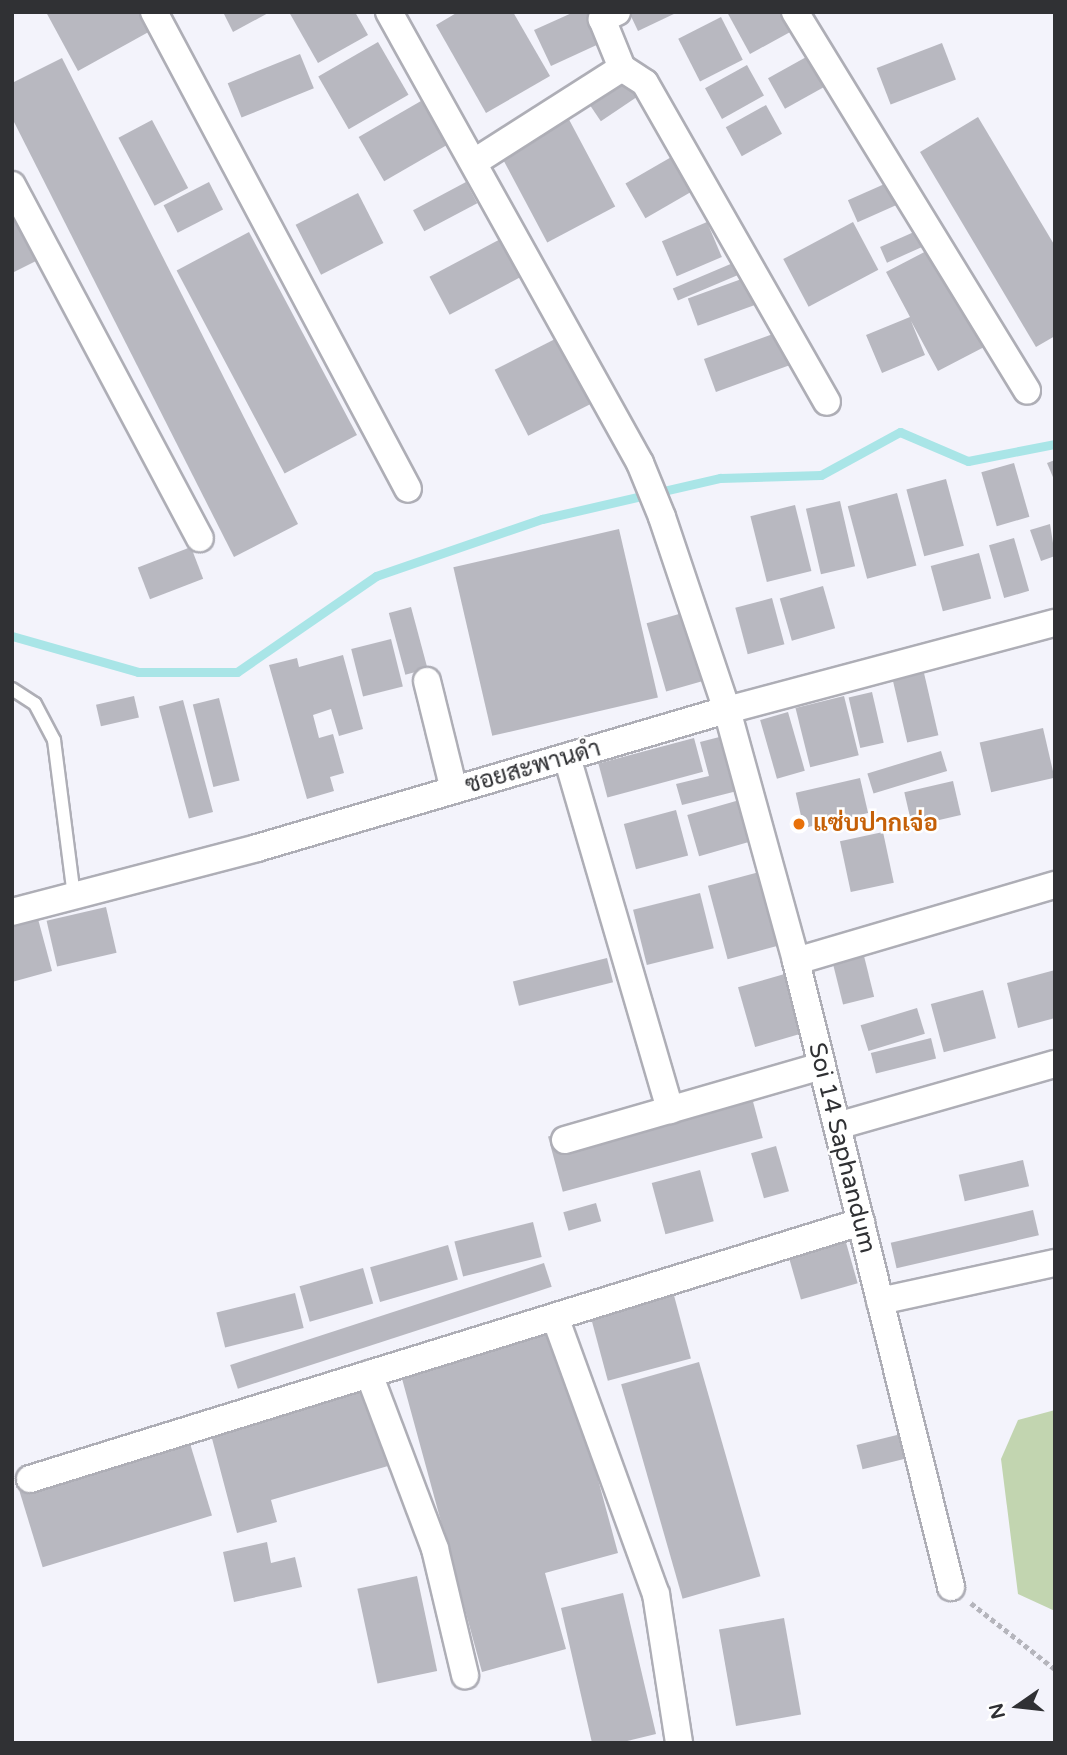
<!DOCTYPE html>
<html>
<head>
<meta charset="utf-8">
<style>
  body { margin:0 }
  #map { position:relative; width:1067px; height:1755px; overflow:hidden; background:#f3f3fb; font-family:"Varela Round",Sarabun,sans-serif }
  div>[style] { position:absolute }
  .green>* { inset:0; background:#c2d5b0 }
  .stream>* { height:9px; margin:-4.5px; padding:0 4.5px; transform-origin:4.5px; border-radius:4.5px; background:#a9e5e7 }
  .building>* { inset:0; background:#b8b8c0; transform-origin:0 0 }
  .path>* { height:4.5px; margin-top:-2.25px; transform-origin:0; background:repeating-linear-gradient(90deg,#b5b5bc 0 5px,transparent 0 8.5px) }
  .roads { filter:drop-shadow(2px 0 #aeaeb6) drop-shadow(-2px 0 #aeaeb6) drop-shadow(0 2px #aeaeb6) drop-shadow(0 -2px #aeaeb6) }
  .lane>* { height:12px; margin:-6px; padding:0 6px; transform-origin:6px; border-radius:6px; background:#fff }
  .street>* { height:26px; margin:-13px; padding:0 13px; transform-origin:13px; border-radius:13px; background:#fff }
  .dots>* { width:19px; height:19px; translate:-50% -50%; box-sizing:border-box; border:4px solid #fff; border-radius:50% }
  span { translate:-50% -50%; white-space:nowrap; text-align:center; line-height:1.15; -webkit-text-stroke:5px #fff; paint-order:stroke }
  .street-label { font-size:24px; color:#303134 }
  .food-label { font-size:24px; color:#c56008; font-weight:700 }
  .left { translate:0 -50%; text-align:left }
  .frame { position:absolute; inset:0; border:14px solid #303134; pointer-events:none }
  .north { position:absolute; left:983px; top:1671px; width:70px; height:70px; -webkit-text-stroke:5px #fff; paint-order:stroke; rotate:256deg; font-size:19px; font-weight:700; line-height:28px; text-align:center; color:#303134 }
  .north::after { content:''; display:block; margin:auto; width:24px; height:32px; background:#303134; clip-path:polygon(50% 0,100% 100%,50% 72%,0 100%) }
</style>
</head>
<body>
<div id="map">
  <div class="green">
    <i style="clip-path:polygon(1055px 1410px,1055px 1611px,1018px 1594px,1001px 1459px,1018px 1420px)"></i>
  </div>
  <div class="stream">
    <i style="left:12px;top:636px;width:131px;rotate:15.9deg"></i>
    <i style="left:138px;top:672px;width:99px"></i>
    <i style="left:237px;top:672px;width:169px;rotate:-34.6deg"></i>
    <i style="left:376px;top:576px;width:176px;rotate:-19deg"></i>
    <i style="left:542px;top:519px;width:183px;rotate:-13deg"></i>
    <i style="left:720px;top:478px;width:101px;rotate:-1.7deg"></i>
    <i style="left:821px;top:475px;width:90px;rotate:-28.6deg"></i>
    <i style="left:900px;top:432px;width:74px;rotate:23.1deg"></i>
    <i style="left:968px;top:461px;width:89px;rotate:-11.1deg"></i>
  </div>
  <div class="building">
    <i style="clip-path:polygon(46px 12px,144px 12px,154px 29px,78px 71px)"></i>
    <i style="clip-path:polygon(223px 12px,270px 12px,233px 32px)"></i>
    <i style="clip-path:polygon(289px 12px,355px 12px,368px 35px,318px 63px)"></i>
    <i style="clip-path:polygon(458px 12px,513px 12px,550px 76px,486px 113px,436px 25px)"></i>
    <i style="clip-path:polygon(574px 12px,587px 12px,601px 43px,551px 66px,534px 30px)"></i>
    <i style="clip-path:polygon(629px 12px,678px 12px,638px 31px)"></i>
    <i style="clip-path:polygon(727px 12px,781px 12px,792px 31px,750px 54px)"></i>
    <i style="left:721px;top:17px;width:48px;height:48px;rotate:63deg"></i>
    <i style="left:378px;top:42px;width:61px;height:69px;rotate:60deg"></i>
    <i style="left:942px;top:43px;width:39px;height:70px;rotate:69deg"></i>
    <i style="left:817px;top:51px;width:35px;height:56px;rotate:61deg"></i>
    <i style="left:300px;top:54px;width:37px;height:78px;rotate:68deg"></i>
    <i style="clip-path:polygon(62px 58px,298px 524px,234px 557px,12px 118px,12px 83px)"></i>
    <i style="left:636px;top:59px;width:32px;height:64px;rotate:56deg"></i>
    <i style="left:747px;top:65px;width:35px;height:48px;rotate:61deg"></i>
    <i style="left:421px;top:101px;width:51px;height:72px;rotate:60deg"></i>
    <i style="left:766px;top:105px;width:33px;height:46px;rotate:61deg"></i>
    <i style="left:565px;top:112px;width:107px;height:77px;rotate:62deg"></i>
    <i style="clip-path:polygon(978px 117px,1055px 246px,1055px 336px,1036px 347px,920px 152px)"></i>
    <i style="left:152px;top:120px;width:77px;height:38px;rotate:62deg"></i>
    <i style="left:680px;top:152px;width:40px;height:63px;rotate:60deg"></i>
    <i style="left:209px;top:182px;width:31px;height:51px;rotate:63deg"></i>
    <i style="left:466px;top:182px;width:24px;height:60px;rotate:62deg"></i>
    <i style="left:889px;top:182px;width:24px;height:45px;rotate:66deg"></i>
    <i style="left:358px;top:193px;width:56px;height:70px;rotate:63deg"></i>
    <i style="clip-path:polygon(12px 210px,44px 257px,12px 273px)"></i>
    <i style="left:707px;top:222px;width:38px;height:49px;rotate:67deg"></i>
    <i style="left:853px;top:222px;width:54px;height:79px;rotate:62deg"></i>
    <i style="left:923px;top:228px;width:17px;height:47px;rotate:66deg"></i>
    <i style="left:249px;top:232px;width:230px;height:82px;rotate:62deg"></i>
    <i style="left:508px;top:235px;width:43px;height:89px;rotate:62deg"></i>
    <i style="clip-path:polygon(936px 246px,988px 345px,938px 371px,911px 321px,925px 355px,882px 373px,866px 335px,910px 317px,886px 272px)"></i>
    <i style="left:740px;top:260px;width:13px;height:73px;rotate:67deg"></i>
    <i style="left:747px;top:277px;width:29px;height:63px;rotate:70deg"></i>
    <i style="left:781px;top:331px;width:35px;height:82px;rotate:70deg"></i>
    <i style="left:557px;top:338px;width:74px;height:70px;rotate:63deg"></i>
    <i style="clip-path:polygon(1055px 460px,1055px 482px,1047px 463px)"></i>
    <i style="left:1014px;top:463px;width:56px;height:34px;rotate:74deg"></i>
    <i style="left:946px;top:479px;width:69px;height:41px;rotate:75deg"></i>
    <i style="left:897px;top:493px;width:75px;height:51px;rotate:75deg"></i>
    <i style="left:840px;top:501px;width:67px;height:35px;rotate:77deg"></i>
    <i style="left:795px;top:505px;width:68px;height:46px;rotate:76deg"></i>
    <i style="clip-path:polygon(1050px 524px,1055px 556px,1041px 561px,1030px 530px)"></i>
    <i style="left:619px;top:529px;width:173px;height:170px;rotate:77deg"></i>
    <i style="left:1014px;top:538px;width:55px;height:26px;rotate:74deg"></i>
    <i style="left:191px;top:547px;width:34px;height:57px;rotate:69deg"></i>
    <i style="left:979px;top:553px;width:47px;height:50px;rotate:75deg"></i>
    <i style="left:823px;top:586px;width:44px;height:45px;rotate:74deg"></i>
    <i style="left:772px;top:598px;width:48px;height:38px;rotate:75deg"></i>
    <i style="left:411px;top:607px;width:64px;height:23px;rotate:75deg"></i>
    <i style="left:686px;top:612px;width:71px;height:41px;rotate:74deg"></i>
    <i style="left:391px;top:639px;width:49px;height:41px;rotate:76deg"></i>
    <i style="clip-path:polygon(343px 655px,363px 729px,339px 736px,331px 709px,313px 715px,319px 738px,333px 734px,344px 773px,330px 777px,334px 791px,307px 799px,269px 665px,297px 658px,299px 667px)"></i>
    <i style="left:924px;top:673px;width:64px;height:32px;rotate:77deg"></i>
    <i style="left:872px;top:692px;width:52px;height:24px;rotate:77deg"></i>
    <i style="left:134px;top:696px;width:22px;height:39px;rotate:77deg"></i>
    <i style="left:844px;top:696px;width:61px;height:50px;rotate:76deg"></i>
    <i style="left:219px;top:698px;width:85px;height:27px;rotate:76deg"></i>
    <i style="left:183px;top:700px;width:116px;height:25px;rotate:75deg"></i>
    <i style="left:788px;top:712px;width:61px;height:29px;rotate:74deg"></i>
    <i style="left:1043px;top:728px;width:51px;height:65px;rotate:77deg"></i>
    <i style="clip-path:polygon(731px 734px,745px 789px,682px 805px,676px 784px,709px 776px,700px 742px)"></i>
    <i style="left:694px;top:738px;width:35px;height:99px;rotate:75deg"></i>
    <i style="left:941px;top:751px;width:21px;height:77px;rotate:73deg"></i>
    <i style="left:860px;top:778px;width:36px;height:66px;rotate:77deg"></i>
    <i style="left:953px;top:781px;width:35px;height:50px;rotate:77deg"></i>
    <i style="left:743px;top:799px;width:43px;height:58px;rotate:74deg"></i>
    <i style="left:676px;top:810px;width:47px;height:54px;rotate:75deg"></i>
    <i style="left:883px;top:832px;width:52px;height:44px;rotate:78deg"></i>
    <i style="left:763px;top:871px;width:76px;height:57px;rotate:75deg"></i>
    <i style="left:700px;top:893px;width:57px;height:69px;rotate:76deg"></i>
    <i style="left:106px;top:907px;width:47px;height:61px;rotate:77deg"></i>
    <i style="clip-path:polygon(38px 919px,52px 971px,12px 982px,12px 926px)"></i>
    <i style="left:863px;top:952px;width:46px;height:32px;rotate:76deg"></i>
    <i style="left:607px;top:958px;width:25px;height:97px;rotate:76deg"></i>
    <i style="clip-path:polygon(1055px 970px,1055px 1018px,1018px 1028px,1007px 983px)"></i>
    <i style="left:788px;top:973px;width:62px;height:52px;rotate:74deg"></i>
    <i style="left:983px;top:990px;width:50px;height:54px;rotate:75deg"></i>
    <i style="left:917px;top:1008px;width:27px;height:59px;rotate:73deg"></i>
    <i style="left:931px;top:1038px;width:21px;height:62px;rotate:76deg"></i>
    <i style="left:748px;top:1083px;width:57px;height:207px;rotate:75deg"></i>
    <i style="left:776px;top:1146px;width:47px;height:26px;rotate:74deg"></i>
    <i style="left:1023px;top:1160px;width:27px;height:66px;rotate:77deg"></i>
    <i style="left:700px;top:1170px;width:53px;height:50px;rotate:75deg"></i>
    <i style="left:596px;top:1203px;width:19px;height:34px;rotate:74deg"></i>
    <i style="left:1033px;top:1210px;width:26px;height:146px;rotate:77deg"></i>
    <i style="left:533px;top:1222px;width:36px;height:81px;rotate:76deg"></i>
    <i style="left:845px;top:1239px;width:46px;height:59px;rotate:74deg"></i>
    <i style="left:448px;top:1245px;width:36px;height:81px;rotate:74deg"></i>
    <i style="left:544px;top:1263px;width:25px;height:330px;rotate:72deg"></i>
    <i style="left:363px;top:1268px;width:37px;height:66px;rotate:74deg"></i>
    <i style="left:672px;top:1288px;width:73px;height:86px;rotate:75deg"></i>
    <i style="left:295px;top:1293px;width:36px;height:81px;rotate:76deg"></i>
    <i style="clip-path:polygon(558px 1332px,618px 1553px,545px 1573px,566px 1649px,482px 1672px,401px 1375px)"></i>
    <i style="left:699px;top:1362px;width:223px;height:81px;rotate:74deg"></i>
    <i style="clip-path:polygon(367px 1388px,388px 1466px,271px 1500px,277px 1522px,237px 1533px,210px 1431px)"></i>
    <i style="left:905px;top:1433px;width:25px;height:50px;rotate:76deg"></i>
    <i style="left:188px;top:1437px;width:82px;height:177px;rotate:73deg"></i>
    <i style="clip-path:polygon(267px 1542px,271px 1563px,295px 1557px,302px 1587px,234px 1602px,223px 1552px)"></i>
    <i style="left:417px;top:1576px;width:97px;height:61px;rotate:78deg"></i>
    <i style="clip-path:polygon(623px 1593px,656px 1734px,619px 1743px,592px 1743px,561px 1608px)"></i>
    <i style="left:784px;top:1618px;width:98px;height:66px;rotate:80deg"></i>
  </div>
  <div class="path">
    <i style="left:971px;top:1603px;width:107px;rotate:38.2deg"></i>
  </div>
  <div class="roads">
    <div class="lane">
      <i style="left:12px;top:689px;width:27px;rotate:33deg"></i>
      <i style="left:35px;top:704px;width:41px;rotate:62.2deg"></i>
      <i style="left:54px;top:740px;width:157px;rotate:82.7deg"></i>
    </div>
    <div class="street">
      <i style="left:154px;top:12px;width:540px;rotate:61.96deg"></i>
      <i style="left:389px;top:12px;width:516px;rotate:60.9deg"></i>
      <i style="left:640px;top:463px;width:58px;rotate:67.8deg"></i>
      <i style="left:662px;top:517px;width:204px;rotate:71.4deg"></i>
      <i style="left:727px;top:710px;width:260px;rotate:74.6deg"></i>
      <i style="left:796px;top:961px;width:645px;rotate:76.09deg"></i>
      <i style="left:617px;top:12px;width:17px;rotate:155deg"></i>
      <i style="left:602px;top:19px;width:53px;rotate:67.8deg"></i>
      <i style="left:622px;top:68px;width:27px;rotate:33deg"></i>
      <i style="left:645px;top:83px;width:367px;rotate:60.3deg"></i>
      <i style="left:795px;top:12px;width:444px;rotate:58.5deg"></i>
      <i style="left:476px;top:161px;width:173px;rotate:-32.5deg"></i>
      <i style="left:12px;top:185px;width:400px;rotate:62deg"></i>
      <i style="left:427px;top:681px;width:112px;rotate:76.1deg"></i>
      <i style="left:567px;top:757px;width:368px;rotate:73.7deg"></i>
      <i style="left:12px;top:912px;width:253px;rotate:-14.6deg"></i>
      <i style="left:257px;top:848px;width:490px;rotate:-16.4deg"></i>
      <i style="left:727px;top:710px;width:339px;rotate:-14.9deg"></i>
      <i style="left:796px;top:961px;width:270px;rotate:-16.4deg"></i>
      <i style="left:837px;top:1126px;width:227px;rotate:-15.9deg"></i>
      <i style="left:565px;top:1140px;width:267px;rotate:-16.1deg"></i>
      <i style="left:880px;top:1301px;width:179px;rotate:-12.3deg"></i>
      <i style="left:555px;top:1317px;width:295px;rotate:70deg"></i>
      <i style="left:656px;top:1594px;width:151px;rotate:81.2deg"></i>
      <i style="left:369px;top:1374px;width:187px;rotate:69.3deg"></i>
      <i style="left:435px;top:1549px;width:130px;rotate:76.6deg"></i>
      <i style="left:30px;top:1479px;width:870px;rotate:-17.19deg"></i>
    </div>
  </div>
  <div class="dots">
    <i style="left:799px;top:824px;background:#e8710a"></i>
  </div>
  <div class="street-label">
    <span style="left:533px;top:767px;rotate:-16deg">ซอยสะพานดำ</span>
    <span style="left:842px;top:1148px;rotate:76deg">Soi 14 Saphandum</span>
  </div>
  <div class="food-label">
    <span class="left" style="left:813px;top:824px">แซ่บปากเจ่อ</span>
  </div>
  <div class="frame"></div>
  <div class="north">N</div>
</div>
</body>
</html>
